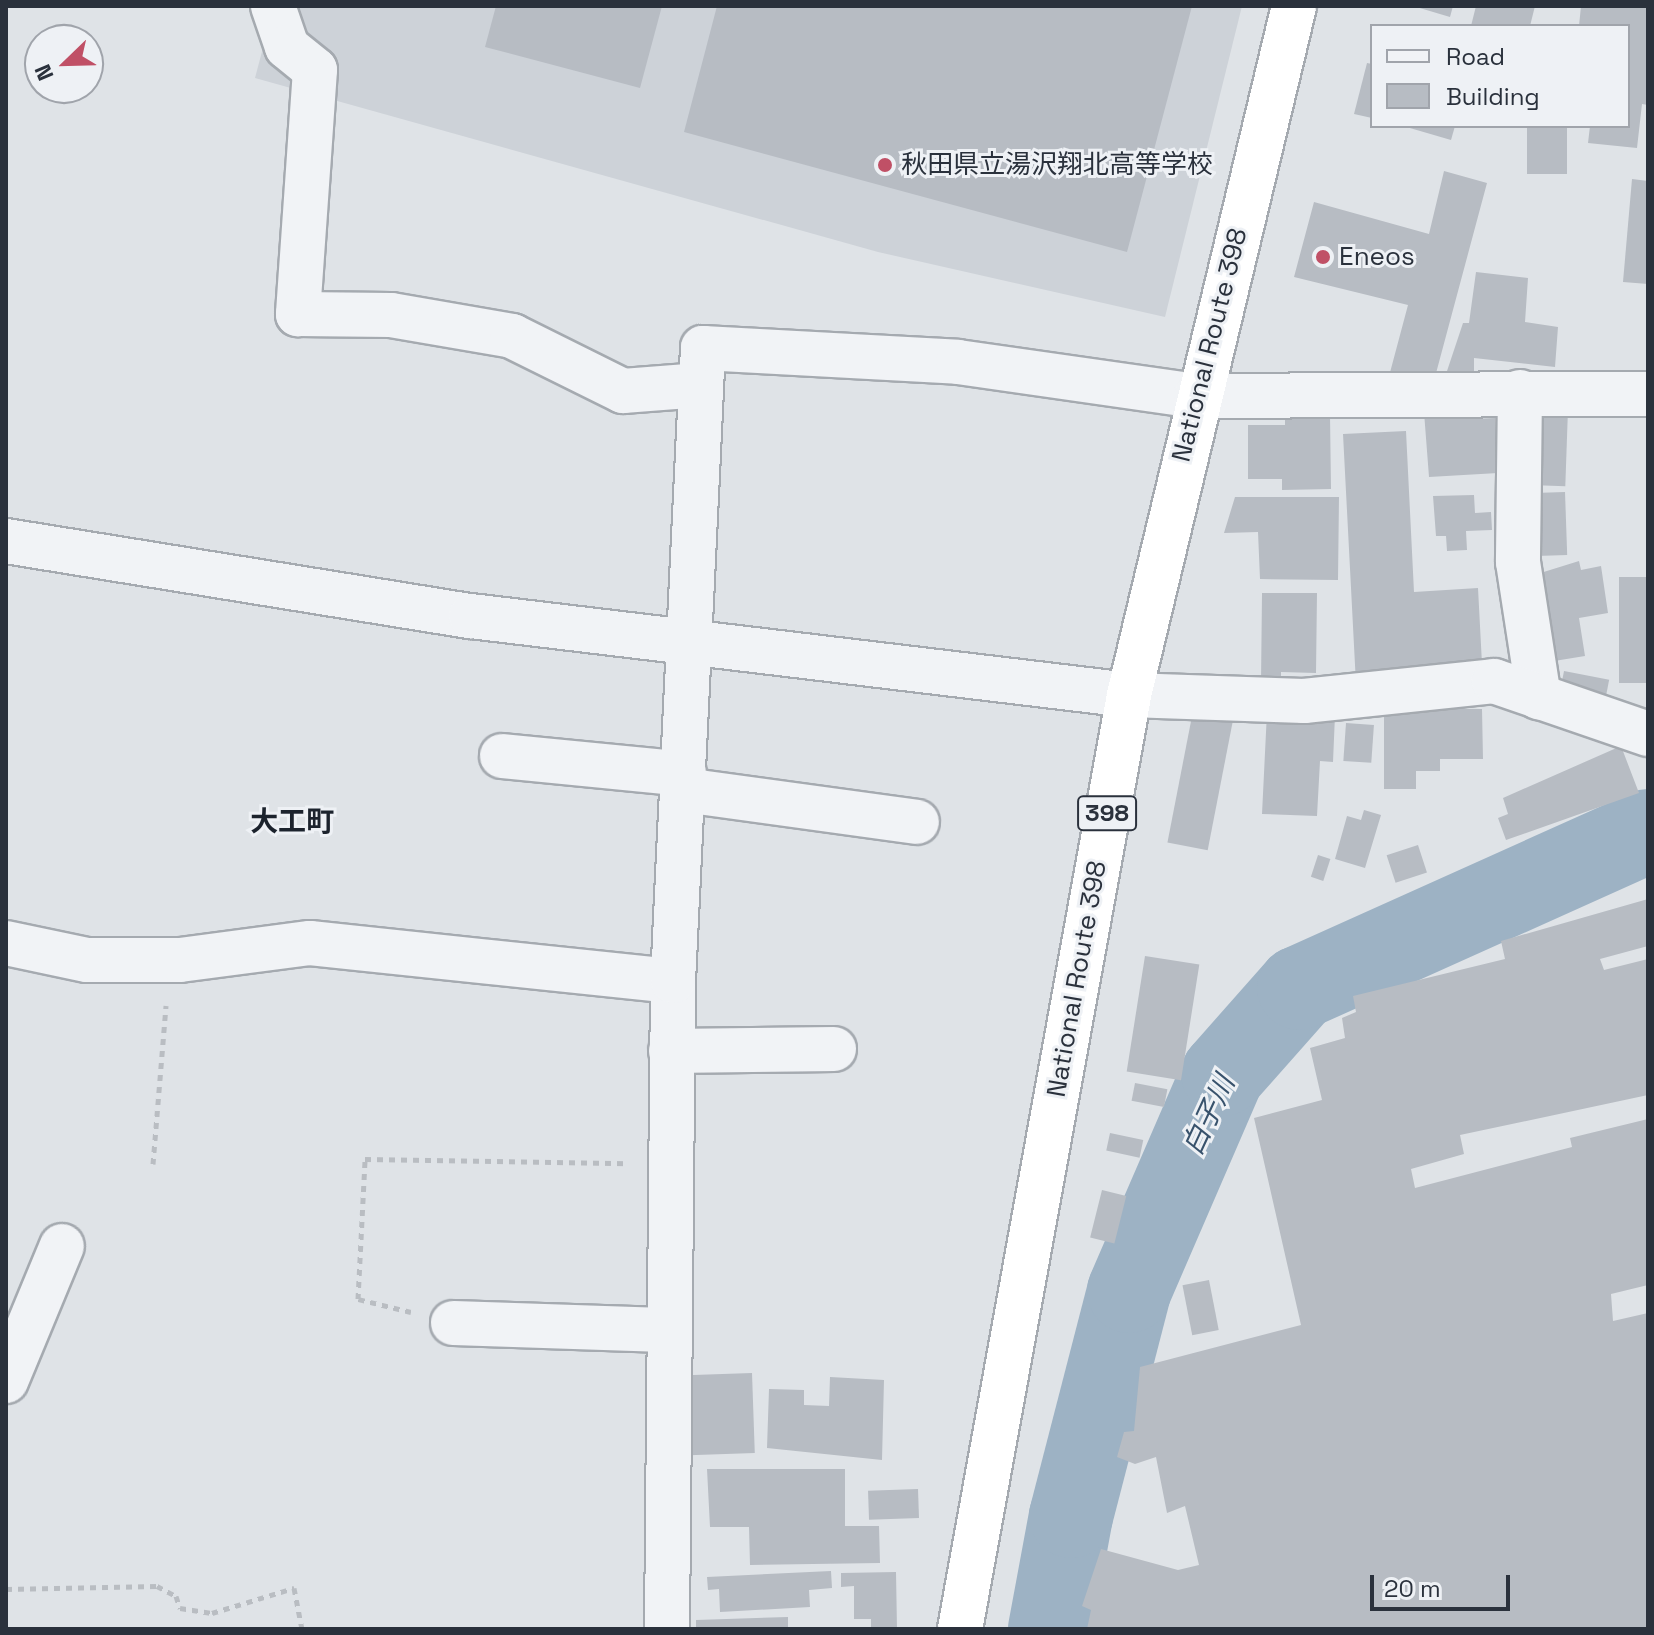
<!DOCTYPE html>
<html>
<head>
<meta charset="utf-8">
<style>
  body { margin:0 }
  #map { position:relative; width:1654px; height:1635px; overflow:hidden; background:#dfe3e7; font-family:"Space Grotesk","Noto Sans JP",sans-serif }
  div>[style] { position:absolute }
  .built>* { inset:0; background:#cdd2d8 }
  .river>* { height:84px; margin:-42px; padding:0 42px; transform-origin:42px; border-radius:42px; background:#9db2c4 }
  .building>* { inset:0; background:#b7bcc3; transform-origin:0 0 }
  .path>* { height:5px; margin-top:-2.5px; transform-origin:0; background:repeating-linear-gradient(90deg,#b9bdc2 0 6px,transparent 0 12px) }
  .roads { filter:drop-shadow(2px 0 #a5aab0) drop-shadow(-2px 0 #a5aab0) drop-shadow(0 2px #a5aab0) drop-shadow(0 -2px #a5aab0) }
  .minor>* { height:44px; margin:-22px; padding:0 22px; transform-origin:22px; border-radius:22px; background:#f1f3f6 }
  .highway>* { height:44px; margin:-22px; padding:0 22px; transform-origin:22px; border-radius:22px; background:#fff }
  .dots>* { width:22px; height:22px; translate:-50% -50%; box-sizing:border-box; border:4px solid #eef1f5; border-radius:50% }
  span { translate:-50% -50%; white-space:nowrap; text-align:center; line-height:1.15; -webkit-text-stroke:6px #eef1f5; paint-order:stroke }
  .shield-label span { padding:2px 6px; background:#eef1f5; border:2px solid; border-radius:6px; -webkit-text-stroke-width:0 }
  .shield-label { font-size:24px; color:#2a313c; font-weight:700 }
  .poi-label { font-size:26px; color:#2a313c }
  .left { translate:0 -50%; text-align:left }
  .street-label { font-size:26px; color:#2a313c }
  .neighbourhood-label { font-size:28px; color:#1c232d; font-weight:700 }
  .water-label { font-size:28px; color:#38526c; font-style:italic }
  .frame { position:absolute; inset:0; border:8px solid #2a313c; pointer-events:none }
  .legend { position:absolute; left:1370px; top:24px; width:260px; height:104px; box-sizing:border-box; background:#eef1f5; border:2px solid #a0a4ab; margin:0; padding:10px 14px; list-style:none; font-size:24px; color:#2a313c }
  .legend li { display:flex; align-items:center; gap:16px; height:40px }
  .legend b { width:40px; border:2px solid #a0a4ab }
  .north { position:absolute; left:24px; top:24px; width:80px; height:80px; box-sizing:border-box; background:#eef1f5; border:2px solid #a0a4ab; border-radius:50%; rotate:247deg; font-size:22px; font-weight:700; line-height:32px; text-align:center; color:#2a313c }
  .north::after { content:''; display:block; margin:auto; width:28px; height:36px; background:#c05066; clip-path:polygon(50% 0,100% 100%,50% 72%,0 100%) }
  .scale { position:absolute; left:1370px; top:1575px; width:140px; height:36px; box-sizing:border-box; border:4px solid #2a313c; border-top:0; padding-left:10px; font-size:24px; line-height:28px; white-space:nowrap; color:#2a313c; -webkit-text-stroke:6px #eef1f5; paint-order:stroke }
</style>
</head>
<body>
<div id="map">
  <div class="built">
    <i style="clip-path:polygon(274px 6px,1242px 6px,1165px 317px,878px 252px,255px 78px)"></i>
  </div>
  <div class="river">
    <i style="left:1050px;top:1629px;width:115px;rotate:-79.5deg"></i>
    <i style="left:1071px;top:1516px;width:232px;rotate:-75.5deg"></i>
    <i style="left:1129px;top:1291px;width:236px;rotate:-66.6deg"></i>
    <i style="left:1223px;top:1074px;width:115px;rotate:-48.5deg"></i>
    <i style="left:1299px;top:988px;width:383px;rotate:-24.2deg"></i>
  </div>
  <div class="building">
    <i style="clip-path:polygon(496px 6px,662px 6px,640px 88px,485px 47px)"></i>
    <i style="clip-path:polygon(717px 6px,1192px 6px,1127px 252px,684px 132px)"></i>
    <i style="clip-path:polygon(1413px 6px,1453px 6px,1450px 17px)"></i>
    <i style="clip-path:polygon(1476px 6px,1535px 6px,1530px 26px,1471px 26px)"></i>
    <i style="clip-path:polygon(1581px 6px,1648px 6px,1648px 105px,1642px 104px,1637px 148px,1588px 143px,1590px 126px,1628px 126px,1628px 26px,1579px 26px)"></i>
    <i style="clip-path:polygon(1367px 63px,1372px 64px,1372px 118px,1354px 114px)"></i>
    <i style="clip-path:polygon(1403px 126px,1455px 126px,1451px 140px)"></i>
    <i style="left:1527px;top:126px;width:40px;height:48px"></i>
    <i style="clip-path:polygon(1444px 171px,1487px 183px,1435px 377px,1388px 380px,1408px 305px,1294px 277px,1314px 202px,1429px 234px)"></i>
    <i style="clip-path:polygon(1632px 179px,1648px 181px,1648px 284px,1623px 282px)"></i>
    <i style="clip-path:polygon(1476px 272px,1528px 278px,1525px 322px,1558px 327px,1555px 367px,1474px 358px,1474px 373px,1447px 371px,1463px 323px,1469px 323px)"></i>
    <i style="left:1533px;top:408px;width:35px;height:77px;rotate:2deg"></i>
    <i style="clip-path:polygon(1472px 409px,1472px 419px,1495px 418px,1498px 473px,1429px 477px,1424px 412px)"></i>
    <i style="clip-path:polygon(1285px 415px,1330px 415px,1331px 489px,1282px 490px,1282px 479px,1248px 479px,1248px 425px,1285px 425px)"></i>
    <i style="clip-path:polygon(1406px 431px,1414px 592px,1478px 588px,1482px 664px,1356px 684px,1343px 434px)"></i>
    <i style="left:1565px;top:492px;width:63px;height:31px;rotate:88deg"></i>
    <i style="clip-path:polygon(1474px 495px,1475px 513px,1491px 512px,1492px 530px,1466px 531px,1467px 550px,1447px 551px,1446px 536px,1436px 536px,1433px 496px)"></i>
    <i style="clip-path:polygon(1235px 497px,1339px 497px,1338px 580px,1260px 579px,1258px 532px,1224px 533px)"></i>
    <i style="clip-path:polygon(1579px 561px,1581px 570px,1601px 566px,1608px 613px,1579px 618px,1585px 656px,1548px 662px,1534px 575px)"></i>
    <i style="left:1619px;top:577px;width:29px;height:106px"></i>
    <i style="clip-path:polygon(1262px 593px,1317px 593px,1316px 673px,1281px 672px,1281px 682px,1261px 682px)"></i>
    <i style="left:1564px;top:671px;width:46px;height:20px;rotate:11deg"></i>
    <i style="clip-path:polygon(1384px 708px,1482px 709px,1483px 759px,1440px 759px,1440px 771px,1416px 771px,1416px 789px,1384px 789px)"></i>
    <i style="left:1193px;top:711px;width:41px;height:134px;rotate:11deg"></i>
    <i style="clip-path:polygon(1267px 712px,1335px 715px,1333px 762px,1320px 761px,1317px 816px,1262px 814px)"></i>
    <i style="left:1346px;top:723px;width:28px;height:38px;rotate:4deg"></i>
    <i style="clip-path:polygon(1621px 746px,1639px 793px,1506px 840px,1498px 818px,1508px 814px,1503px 798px)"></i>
    <i style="clip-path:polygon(1364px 810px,1381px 815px,1365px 868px,1335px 859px,1347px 816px,1361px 820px)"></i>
    <i style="left:1418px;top:845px;width:29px;height:33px;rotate:72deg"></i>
    <i style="left:1318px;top:855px;width:13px;height:23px;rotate:18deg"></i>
    <i style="clip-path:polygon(1648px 899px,1648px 946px,1600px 959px,1604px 970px,1648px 959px,1648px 1095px,1460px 1135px,1464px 1154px,1411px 1169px,1415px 1188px,1572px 1147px,1570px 1138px,1648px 1119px,1648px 1285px,1611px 1294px,1613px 1321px,1648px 1313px,1648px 1629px,1087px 1629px,1091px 1610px,1082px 1606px,1101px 1549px,1178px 1570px,1199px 1565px,1185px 1506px,1167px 1513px,1156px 1457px,1135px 1464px,1117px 1457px,1124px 1432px,1134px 1431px,1140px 1367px,1301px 1325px,1254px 1118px,1322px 1100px,1310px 1048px,1345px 1038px,1342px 1018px,1356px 1012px,1353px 996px,1505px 959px,1501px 941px)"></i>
    <i style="left:1145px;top:956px;width:55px;height:117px;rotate:9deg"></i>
    <i style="left:1135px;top:1083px;width:33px;height:18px;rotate:11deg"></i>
    <i style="left:1110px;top:1133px;width:34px;height:18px;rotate:12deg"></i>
    <i style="left:1102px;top:1190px;width:25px;height:49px;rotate:14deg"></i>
    <i style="left:1209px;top:1280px;width:51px;height:27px;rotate:79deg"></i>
    <i style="left:752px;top:1373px;width:80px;height:66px;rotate:88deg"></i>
    <i style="clip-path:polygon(830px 1377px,884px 1380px,882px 1460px,767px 1448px,769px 1389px,804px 1390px,804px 1405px,829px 1406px)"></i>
    <i style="clip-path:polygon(707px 1469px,845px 1469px,845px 1526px,879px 1526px,880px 1563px,750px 1565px,749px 1527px,710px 1527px)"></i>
    <i style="left:918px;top:1489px;width:29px;height:50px;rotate:88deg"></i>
    <i style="clip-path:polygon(831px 1571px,832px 1588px,809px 1590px,810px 1607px,720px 1612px,719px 1589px,708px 1590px,707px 1577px)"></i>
    <i style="clip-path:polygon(896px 1572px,897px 1629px,871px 1629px,871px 1619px,854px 1619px,854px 1586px,841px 1587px,841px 1573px)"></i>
    <i style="clip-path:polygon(788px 1617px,788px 1629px,696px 1629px,696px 1620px)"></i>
  </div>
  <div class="path">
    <i style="left:153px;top:1164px;width:159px;rotate:-85.3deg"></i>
    <i style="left:411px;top:1312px;width:55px;rotate:-166.2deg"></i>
    <i style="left:358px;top:1299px;width:140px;rotate:-87.1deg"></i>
    <i style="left:365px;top:1159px;width:263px;rotate:0.9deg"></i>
    <i style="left:6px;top:1589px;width:151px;rotate:-1.1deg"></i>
    <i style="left:157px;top:1586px;width:21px;rotate:28deg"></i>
    <i style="left:176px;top:1596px;width:13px;rotate:72deg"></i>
    <i style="left:180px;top:1608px;width:32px;rotate:9deg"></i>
    <i style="left:212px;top:1613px;width:86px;rotate:-17deg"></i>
    <i style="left:294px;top:1588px;width:42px;rotate:79deg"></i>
  </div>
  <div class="roads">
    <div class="minor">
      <i style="left:273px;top:6px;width:43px;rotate:71.1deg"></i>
      <i style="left:287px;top:47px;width:36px;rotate:39deg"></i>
      <i style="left:315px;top:70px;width:245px;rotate:94deg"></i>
      <i style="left:298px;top:314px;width:93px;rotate:0.6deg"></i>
      <i style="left:391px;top:315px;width:123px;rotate:9.8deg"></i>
      <i style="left:512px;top:336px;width:124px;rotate:26.4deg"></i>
      <i style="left:623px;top:391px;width:78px;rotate:-4.4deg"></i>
      <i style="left:1520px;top:392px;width:170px;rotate:90.7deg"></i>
      <i style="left:1518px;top:562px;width:137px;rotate:81.2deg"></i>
      <i style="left:6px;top:541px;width:471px;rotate:9.2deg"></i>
      <i style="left:471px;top:616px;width:663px;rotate:6.85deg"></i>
      <i style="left:1129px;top:695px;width:175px;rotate:2deg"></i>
      <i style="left:1304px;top:701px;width:191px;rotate:-6deg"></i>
      <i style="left:1494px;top:681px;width:163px;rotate:19deg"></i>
      <i style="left:502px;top:756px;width:183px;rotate:5.6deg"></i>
      <i style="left:684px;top:790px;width:235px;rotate:7.8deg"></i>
      <i style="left:6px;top:943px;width:83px;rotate:11.9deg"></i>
      <i style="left:87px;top:960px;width:93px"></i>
      <i style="left:180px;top:960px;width:131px;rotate:-7.5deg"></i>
      <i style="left:310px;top:943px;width:365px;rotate:6deg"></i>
      <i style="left:671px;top:1051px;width:163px;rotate:-0.7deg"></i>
      <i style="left:453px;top:1323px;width:212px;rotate:1.9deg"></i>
      <i style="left:6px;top:1381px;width:146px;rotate:-67.5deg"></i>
      <i style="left:667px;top:1629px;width:648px;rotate:-89.47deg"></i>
      <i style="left:673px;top:981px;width:634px;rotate:-87.29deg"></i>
      <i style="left:703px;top:348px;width:255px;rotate:3.1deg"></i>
      <i style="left:958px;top:362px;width:240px;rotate:8.1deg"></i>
      <i style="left:1196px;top:396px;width:452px;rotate:-0.3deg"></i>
    </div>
    <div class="highway">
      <i style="left:960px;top:1629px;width:949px;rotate:-79.74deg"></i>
      <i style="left:1129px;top:695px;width:708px;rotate:-76.53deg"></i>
    </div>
  </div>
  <div class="dots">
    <i style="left:885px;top:165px;background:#c05066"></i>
    <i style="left:1323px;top:257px;background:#c05066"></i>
  </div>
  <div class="shield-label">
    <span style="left:1107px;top:813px">398</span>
  </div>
  <div class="poi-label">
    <span class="left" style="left:901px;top:165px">秋田県立湯沢翔北高等学校</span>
    <span class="left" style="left:1339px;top:257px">Eneos</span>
  </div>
  <div class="street-label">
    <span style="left:1210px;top:345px;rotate:-76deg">National Route 398</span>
    <span style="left:1077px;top:979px;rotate:-80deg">National Route 398</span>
  </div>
  <div class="neighbourhood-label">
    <span style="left:292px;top:821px">大工町</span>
  </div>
  <div class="water-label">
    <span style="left:1208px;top:1115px;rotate:-65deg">白子川</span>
  </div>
  <div class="frame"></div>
  <ul class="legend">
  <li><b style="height:10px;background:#f1f3f6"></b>Road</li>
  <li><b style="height:22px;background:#b7bcc3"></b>Building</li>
  </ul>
  <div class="north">N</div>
  <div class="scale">20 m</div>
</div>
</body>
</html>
